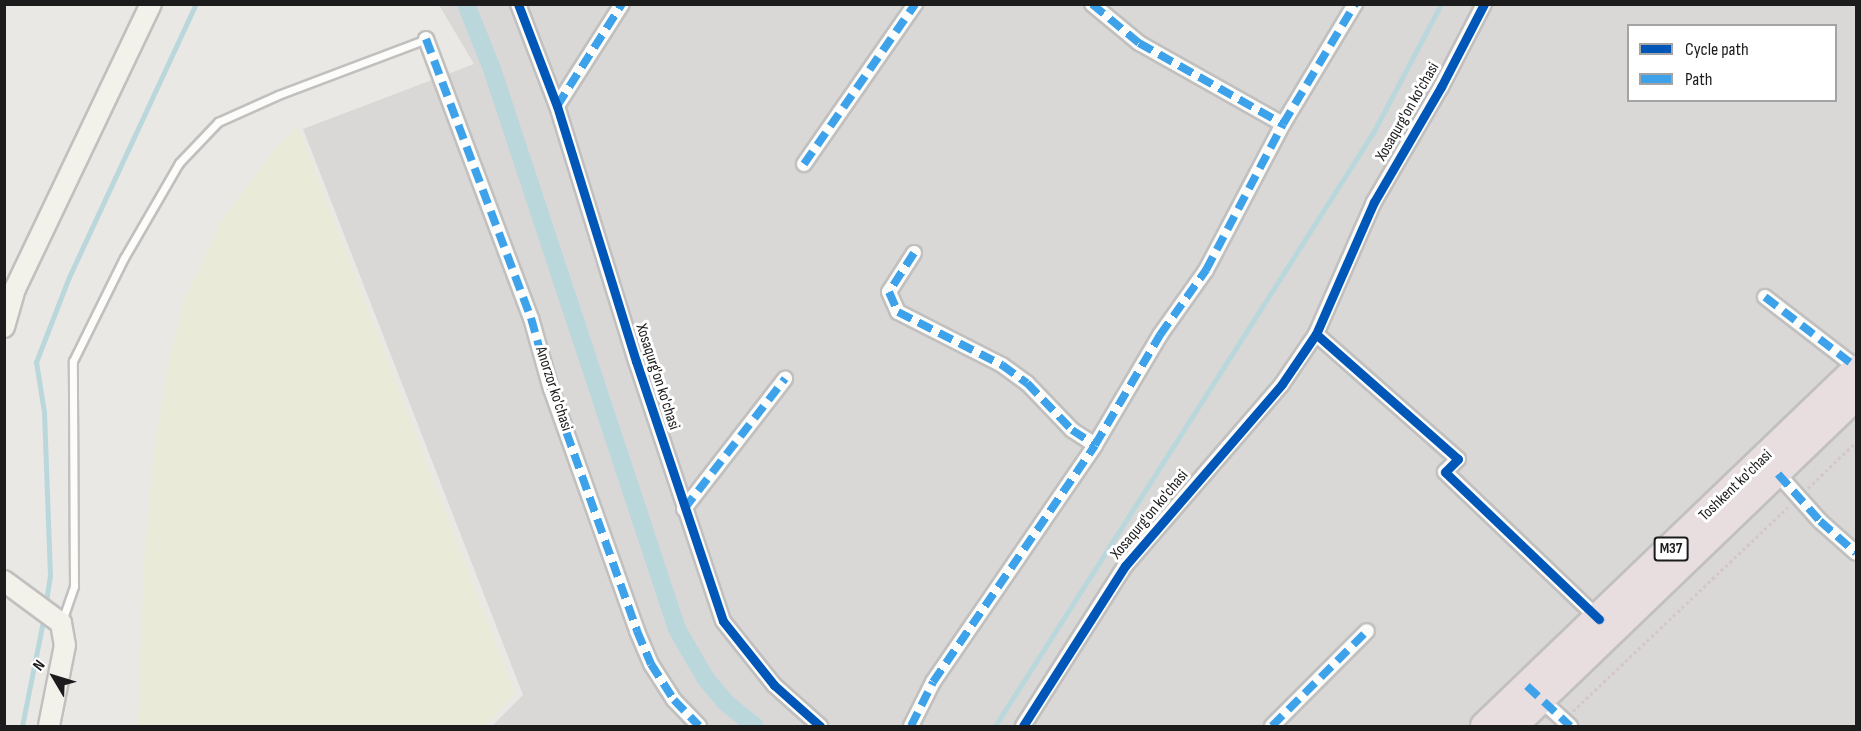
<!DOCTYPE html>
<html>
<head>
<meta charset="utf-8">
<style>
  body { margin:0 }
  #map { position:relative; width:1861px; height:731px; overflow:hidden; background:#eae8e5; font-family:"Sofia Sans Condensed",sans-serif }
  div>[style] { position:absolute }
  .residential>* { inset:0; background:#d9d8d6 }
  .farmland>* { inset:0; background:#eaead9 }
  .stream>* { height:5px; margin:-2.5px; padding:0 2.5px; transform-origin:2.5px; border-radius:2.5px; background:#bad7dc }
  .canal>* { height:18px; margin:-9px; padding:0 9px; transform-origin:9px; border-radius:9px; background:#bad7dc }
  .path>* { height:3px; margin-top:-1.5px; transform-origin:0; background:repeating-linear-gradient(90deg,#d4c7c6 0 3px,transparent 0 6px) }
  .roads { filter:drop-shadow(2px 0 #c1c0bf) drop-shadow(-2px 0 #c1c0bf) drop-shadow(0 2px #c1c0bf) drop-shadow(0 -2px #c1c0bf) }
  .lane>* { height:7px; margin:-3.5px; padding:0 3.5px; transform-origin:3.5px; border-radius:3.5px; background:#fcfcfb }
  .street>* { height:14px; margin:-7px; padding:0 7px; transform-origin:7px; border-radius:7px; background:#fcfcfb }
  .secondary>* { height:20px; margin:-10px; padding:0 10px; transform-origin:10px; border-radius:10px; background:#f2f1ea }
  .highway>* { height:26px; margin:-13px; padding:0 13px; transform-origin:13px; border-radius:13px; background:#e8dee0 }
  .quiet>* { height:8px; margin-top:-4px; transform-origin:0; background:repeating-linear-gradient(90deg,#3da2ea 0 15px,transparent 0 23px) }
  .cycleway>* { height:9px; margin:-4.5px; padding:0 4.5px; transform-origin:4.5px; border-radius:4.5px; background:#0057b8 }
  span { translate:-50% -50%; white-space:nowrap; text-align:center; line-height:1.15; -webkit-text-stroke:6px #fff; paint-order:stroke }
  .shield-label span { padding:2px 4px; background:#fff; border:2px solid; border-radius:4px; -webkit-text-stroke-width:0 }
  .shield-label { font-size:15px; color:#1c1c1c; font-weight:700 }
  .street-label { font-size:16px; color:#1c1c1c }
  .frame { position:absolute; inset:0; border:6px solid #1c1c1c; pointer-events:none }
  .legend { position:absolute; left:1627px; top:24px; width:210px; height:78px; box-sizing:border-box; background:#fff; border:2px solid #a4a4a4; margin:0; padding:8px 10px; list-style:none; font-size:18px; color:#1c1c1c }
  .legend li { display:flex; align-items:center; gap:12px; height:30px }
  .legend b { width:30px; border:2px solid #a4a4a4 }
  .north { position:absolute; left:24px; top:647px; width:60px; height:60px; -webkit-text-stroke:4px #fff; paint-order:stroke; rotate:308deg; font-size:16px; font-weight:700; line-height:24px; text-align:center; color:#1c1c1c }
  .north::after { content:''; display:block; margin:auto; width:21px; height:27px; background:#1c1c1c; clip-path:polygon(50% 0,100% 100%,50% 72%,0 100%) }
</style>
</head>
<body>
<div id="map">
  <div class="residential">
    <i style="clip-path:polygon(evenodd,439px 5px,1856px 5px,1856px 726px,492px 726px,523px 695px,303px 129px,474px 64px,439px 5px,1628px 26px,1836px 26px,1836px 100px,1628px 100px,1628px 26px)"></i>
  </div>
  <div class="farmland">
    <i style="clip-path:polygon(298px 126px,515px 693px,486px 726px,138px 726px,144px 561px,154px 452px,167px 371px,184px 300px,221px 222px,272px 152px)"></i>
  </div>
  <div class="stream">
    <i style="left:45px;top:607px;width:31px;rotate:-81deg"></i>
    <i style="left:50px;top:576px;width:164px;rotate:-92.1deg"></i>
    <i style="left:44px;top:412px;width:51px;rotate:-99.1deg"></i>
    <i style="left:36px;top:362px;width:91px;rotate:-68.8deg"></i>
    <i style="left:69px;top:277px;width:301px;rotate:-65.1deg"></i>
    <i style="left:22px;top:726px;width:112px;rotate:-78.7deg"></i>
    <i style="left:995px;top:726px;width:705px;rotate:-57.5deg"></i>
    <i style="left:1374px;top:131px;width:144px;rotate:-62.2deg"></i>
  </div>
  <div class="canal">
    <i style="left:466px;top:4px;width:70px;rotate:68.2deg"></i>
    <i style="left:492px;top:69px;width:590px;rotate:71.72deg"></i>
    <i style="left:677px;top:629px;width:58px;rotate:59.9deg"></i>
    <i style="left:706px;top:679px;width:30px;rotate:50deg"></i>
    <i style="left:725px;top:702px;width:38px;rotate:39deg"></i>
  </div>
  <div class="path">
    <i style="left:1808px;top:488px;width:66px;rotate:-43.8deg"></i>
    <i style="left:1573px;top:711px;width:296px;rotate:-43.5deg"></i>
  </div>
  <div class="roads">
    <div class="lane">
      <i style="left:62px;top:621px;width:37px;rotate:-71deg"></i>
      <i style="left:74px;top:586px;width:225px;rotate:-90.3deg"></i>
      <i style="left:73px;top:361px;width:115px;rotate:-63.7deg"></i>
      <i style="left:124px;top:258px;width:110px;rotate:-59.9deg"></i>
      <i style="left:179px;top:163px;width:57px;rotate:-46.4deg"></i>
      <i style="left:218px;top:122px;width:66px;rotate:-24.2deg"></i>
      <i style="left:278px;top:95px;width:158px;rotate:-20.7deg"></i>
    </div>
    <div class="street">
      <i style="left:518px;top:4px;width:109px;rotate:69.1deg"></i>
      <i style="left:557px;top:106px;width:267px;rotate:72.8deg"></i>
      <i style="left:636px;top:361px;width:274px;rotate:71.5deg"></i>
      <i style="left:723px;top:621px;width:82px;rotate:51.4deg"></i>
      <i style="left:774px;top:685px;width:62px;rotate:41.7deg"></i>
      <i style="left:1092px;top:4px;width:61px;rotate:39.7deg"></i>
      <i style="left:1139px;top:43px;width:165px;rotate:29.4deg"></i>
      <i style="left:426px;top:39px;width:298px;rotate:69.4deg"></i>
      <i style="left:531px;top:318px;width:74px;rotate:74.3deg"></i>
      <i style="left:551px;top:389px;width:257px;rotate:70.4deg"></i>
      <i style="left:637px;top:631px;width:36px;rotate:67deg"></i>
      <i style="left:651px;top:664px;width:43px;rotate:57.4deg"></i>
      <i style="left:674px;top:700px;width:36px;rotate:46deg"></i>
      <i style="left:557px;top:106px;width:121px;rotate:-57.5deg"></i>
      <i style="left:804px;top:164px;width:195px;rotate:-55.2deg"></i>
      <i style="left:914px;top:253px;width:46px;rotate:122.7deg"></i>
      <i style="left:889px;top:292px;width:22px;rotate:66deg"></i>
      <i style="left:898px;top:312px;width:117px;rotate:27deg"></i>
      <i style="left:1002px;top:365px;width:31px;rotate:36deg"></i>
      <i style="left:1027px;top:383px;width:65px;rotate:46.2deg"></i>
      <i style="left:1072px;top:430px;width:27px;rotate:33deg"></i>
      <i style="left:1765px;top:297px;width:115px;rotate:37.6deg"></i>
      <i style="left:1316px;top:334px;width:189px;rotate:41.4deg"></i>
      <i style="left:1458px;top:459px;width:18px;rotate:135deg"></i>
      <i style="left:1445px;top:472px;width:213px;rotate:43.7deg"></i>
      <i style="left:1778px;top:474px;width:63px;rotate:48.2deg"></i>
      <i style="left:1820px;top:521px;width:48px;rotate:41.6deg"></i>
      <i style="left:684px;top:509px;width:165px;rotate:-52.2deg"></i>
      <i style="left:1537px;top:696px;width:45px;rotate:42.3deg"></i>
      <i style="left:911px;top:726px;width:49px;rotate:-63.4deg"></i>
      <i style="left:933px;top:682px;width:287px;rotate:-55.6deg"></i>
      <i style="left:1095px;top:445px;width:128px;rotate:-59.4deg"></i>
      <i style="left:1160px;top:335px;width:80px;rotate:-54.7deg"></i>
      <i style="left:1206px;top:270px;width:165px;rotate:-62.2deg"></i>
      <i style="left:1283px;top:124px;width:140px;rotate:-59deg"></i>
      <i style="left:1023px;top:726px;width:190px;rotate:-57.5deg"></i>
      <i style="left:1125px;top:566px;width:240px;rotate:-49.2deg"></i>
      <i style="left:1282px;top:384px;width:60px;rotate:-55.8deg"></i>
      <i style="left:1316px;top:334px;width:144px;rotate:-66.3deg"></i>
      <i style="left:1374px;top:202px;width:133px;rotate:-59.8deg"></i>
      <i style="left:1441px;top:87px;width:93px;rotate:-62.6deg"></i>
      <i style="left:1272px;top:726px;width:134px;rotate:-45deg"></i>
    </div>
    <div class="secondary">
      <i style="left:4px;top:327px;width:40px;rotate:-74deg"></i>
      <i style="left:15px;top:289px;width:316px;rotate:-64.5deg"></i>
      <i style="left:4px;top:581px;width:71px;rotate:36.4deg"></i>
      <i style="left:61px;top:623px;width:22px;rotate:80deg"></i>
      <i style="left:65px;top:645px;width:83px;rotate:101.2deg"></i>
    </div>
    <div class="highway">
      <i style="left:1484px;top:726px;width:516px;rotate:-43.82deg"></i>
      <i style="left:1514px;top:726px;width:475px;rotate:-43.9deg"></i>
    </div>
  </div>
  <div class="quiet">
    <i style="left:1092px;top:4px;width:61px;rotate:39.7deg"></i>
    <i style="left:1139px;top:43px;width:165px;rotate:29.4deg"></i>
    <i style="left:426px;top:39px;width:298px;rotate:69.4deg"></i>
    <i style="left:531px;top:318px;width:74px;rotate:74.3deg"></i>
    <i style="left:551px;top:389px;width:257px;rotate:70.4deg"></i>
    <i style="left:637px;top:631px;width:36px;rotate:67deg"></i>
    <i style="left:651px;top:664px;width:43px;rotate:57.4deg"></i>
    <i style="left:674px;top:700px;width:36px;rotate:46deg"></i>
    <i style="left:557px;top:106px;width:121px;rotate:-57.5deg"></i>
    <i style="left:804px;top:164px;width:195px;rotate:-55.2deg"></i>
    <i style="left:914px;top:253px;width:46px;rotate:122.7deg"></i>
    <i style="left:889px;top:292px;width:22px;rotate:66deg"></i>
    <i style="left:898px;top:312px;width:117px;rotate:27deg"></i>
    <i style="left:1002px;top:365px;width:31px;rotate:36deg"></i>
    <i style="left:1027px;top:383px;width:65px;rotate:46.2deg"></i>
    <i style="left:1072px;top:430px;width:27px;rotate:33deg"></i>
    <i style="left:1765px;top:297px;width:115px;rotate:37.6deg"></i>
    <i style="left:1778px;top:474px;width:63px;rotate:48.2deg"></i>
    <i style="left:1820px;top:521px;width:48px;rotate:41.6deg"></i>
    <i style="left:684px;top:509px;width:165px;rotate:-52.2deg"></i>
    <i style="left:1527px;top:686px;width:59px;rotate:42.9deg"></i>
    <i style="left:911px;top:726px;width:49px;rotate:-63.4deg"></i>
    <i style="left:933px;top:682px;width:287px;rotate:-55.6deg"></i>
    <i style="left:1095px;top:445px;width:128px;rotate:-59.4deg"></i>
    <i style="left:1160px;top:335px;width:80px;rotate:-54.7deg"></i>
    <i style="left:1206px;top:270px;width:165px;rotate:-62.2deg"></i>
    <i style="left:1283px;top:124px;width:140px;rotate:-59deg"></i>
    <i style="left:1272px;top:726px;width:134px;rotate:-45deg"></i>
  </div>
  <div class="cycleway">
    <i style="left:518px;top:4px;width:109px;rotate:69.1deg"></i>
    <i style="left:557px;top:106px;width:267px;rotate:72.8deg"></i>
    <i style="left:636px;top:361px;width:274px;rotate:71.5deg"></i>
    <i style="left:723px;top:621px;width:82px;rotate:51.4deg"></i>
    <i style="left:774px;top:685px;width:62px;rotate:41.7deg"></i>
    <i style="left:1316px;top:334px;width:189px;rotate:41.4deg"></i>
    <i style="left:1458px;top:459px;width:18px;rotate:135deg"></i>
    <i style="left:1445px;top:472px;width:213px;rotate:43.7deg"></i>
    <i style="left:1023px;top:726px;width:190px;rotate:-57.5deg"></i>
    <i style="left:1125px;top:566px;width:240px;rotate:-49.2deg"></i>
    <i style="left:1282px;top:384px;width:60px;rotate:-55.8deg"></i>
    <i style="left:1316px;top:334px;width:144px;rotate:-66.3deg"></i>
    <i style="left:1374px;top:202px;width:133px;rotate:-59.8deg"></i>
    <i style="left:1441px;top:87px;width:93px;rotate:-62.6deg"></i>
  </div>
  <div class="shield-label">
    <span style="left:1671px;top:549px">M37</span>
  </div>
  <div class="street-label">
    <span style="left:1408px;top:112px;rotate:-60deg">Xosaqurg'on ko'chasi</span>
    <span style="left:657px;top:377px;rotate:72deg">Xosaqurg'on ko'chasi</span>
    <span style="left:553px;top:389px;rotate:72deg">Anorzor ko'chasi</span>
    <span style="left:1736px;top:486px;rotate:-44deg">Toshkent ko'chasi</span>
    <span style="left:1150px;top:515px;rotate:-50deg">Xosaqurg'on ko'chasi</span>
  </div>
  <div class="frame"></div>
  <ul class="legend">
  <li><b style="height:8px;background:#0057b8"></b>Cycle path</li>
  <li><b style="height:8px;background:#3da2ea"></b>Path</li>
  </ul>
  <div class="north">N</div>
</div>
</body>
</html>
